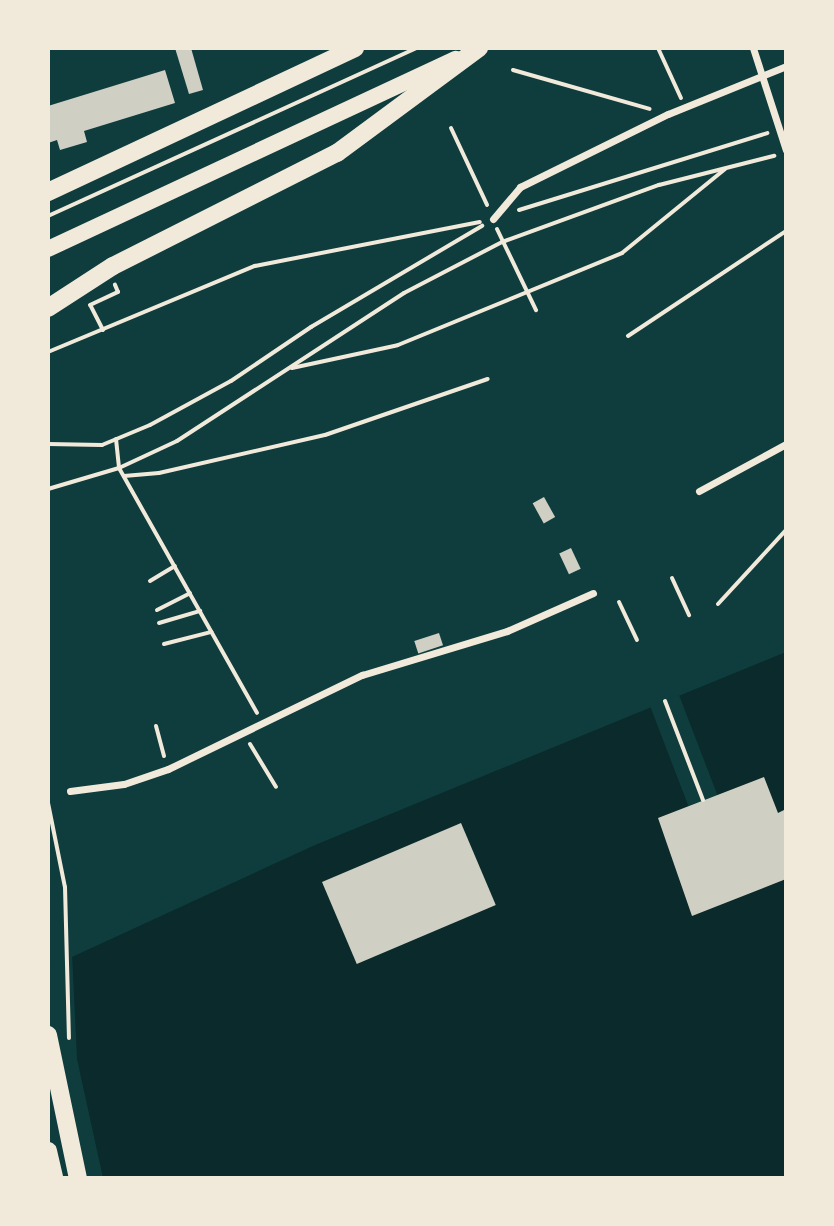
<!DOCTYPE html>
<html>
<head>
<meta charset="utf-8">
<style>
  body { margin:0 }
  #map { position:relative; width:834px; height:1226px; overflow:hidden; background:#0f3d3e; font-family:"Open Sans",sans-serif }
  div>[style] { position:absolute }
  .water>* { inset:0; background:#0a2a2b }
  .pier>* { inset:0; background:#0f3d3e; transform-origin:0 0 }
  .building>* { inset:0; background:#cfcfc3; transform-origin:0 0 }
  .path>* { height:4px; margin:-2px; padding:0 2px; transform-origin:2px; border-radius:2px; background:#f1e9da }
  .pedestrian>* { height:7px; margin:-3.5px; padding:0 3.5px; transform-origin:3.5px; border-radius:3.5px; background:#f1e9da }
  .secondary>* { height:16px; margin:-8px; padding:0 8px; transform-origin:8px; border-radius:8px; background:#f1e9da }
  .primary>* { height:18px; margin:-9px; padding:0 9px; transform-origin:9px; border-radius:9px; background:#f1e9da }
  span { translate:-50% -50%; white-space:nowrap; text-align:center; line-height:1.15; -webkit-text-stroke:6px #f1e9da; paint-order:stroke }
  .frame { position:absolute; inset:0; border:50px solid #f1e9da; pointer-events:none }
</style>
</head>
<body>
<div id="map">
  <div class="water">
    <i style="clip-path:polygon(786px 652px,786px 1178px,48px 1178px,48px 968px,315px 845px)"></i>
  </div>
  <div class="pier">
    <i style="left:679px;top:695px;width:107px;height:31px;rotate:69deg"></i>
    <i style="clip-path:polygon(72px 953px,77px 1059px,103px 1178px,48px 1178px,48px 964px)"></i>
  </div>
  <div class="building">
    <i style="clip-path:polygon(175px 48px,191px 48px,203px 90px,189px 94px)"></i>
    <i style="clip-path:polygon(165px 70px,175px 103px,84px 131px,87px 142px,60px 150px,57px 140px,48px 143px,48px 106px)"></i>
    <i style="left:544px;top:497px;width:23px;height:13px;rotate:61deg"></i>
    <i style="left:571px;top:548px;width:23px;height:13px;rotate:65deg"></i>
    <i style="left:439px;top:633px;width:13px;height:26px;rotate:72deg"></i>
    <i style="clip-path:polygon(764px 777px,778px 813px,786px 809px,786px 879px,692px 916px,658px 818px)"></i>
    <i style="left:461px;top:823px;width:89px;height:151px;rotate:67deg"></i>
  </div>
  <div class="path">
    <i style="left:658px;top:48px;width:55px;rotate:65.3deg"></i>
    <i style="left:513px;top:70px;width:142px;rotate:15.9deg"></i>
    <i style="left:451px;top:128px;width:85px;rotate:64.9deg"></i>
    <i style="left:519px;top:210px;width:260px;rotate:-17.2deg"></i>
    <i style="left:48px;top:216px;width:405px;rotate:-24.5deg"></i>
    <i style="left:497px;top:229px;width:90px;rotate:64.3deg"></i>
    <i style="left:103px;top:330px;width:28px;rotate:-117deg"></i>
    <i style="left:90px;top:305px;width:31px;rotate:-25deg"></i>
    <i style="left:118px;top:292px;width:8px;rotate:-113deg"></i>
    <i style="left:628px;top:336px;width:190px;rotate:-33.6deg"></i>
    <i style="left:48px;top:352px;width:224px;rotate:-22.6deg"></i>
    <i style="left:255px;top:266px;width:229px;rotate:-11.1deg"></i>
    <i style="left:292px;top:368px;width:108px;rotate:-12.2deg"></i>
    <i style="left:398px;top:345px;width:242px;rotate:-22.3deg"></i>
    <i style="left:622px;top:253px;width:133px;rotate:-39.2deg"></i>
    <i style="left:116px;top:439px;width:29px;rotate:84deg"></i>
    <i style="left:119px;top:468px;width:281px;rotate:60.6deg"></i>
    <i style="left:48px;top:444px;width:54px;rotate:1.1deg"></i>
    <i style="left:102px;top:445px;width:52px;rotate:-22.6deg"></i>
    <i style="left:150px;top:425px;width:92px;rotate:-28.5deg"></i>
    <i style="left:231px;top:381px;width:97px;rotate:-34deg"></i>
    <i style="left:311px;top:327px;width:199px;rotate:-30.6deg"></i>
    <i style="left:124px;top:476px;width:35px;rotate:-5deg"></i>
    <i style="left:159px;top:473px;width:170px;rotate:-12.9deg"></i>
    <i style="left:325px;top:435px;width:172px;rotate:-19deg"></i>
    <i style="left:48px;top:489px;width:74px;rotate:-16.5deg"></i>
    <i style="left:119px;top:468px;width:64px;rotate:-25deg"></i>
    <i style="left:177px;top:441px;width:271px;rotate:-33.1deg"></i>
    <i style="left:404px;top:293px;width:110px;rotate:-27.5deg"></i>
    <i style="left:502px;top:242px;width:167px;rotate:-20deg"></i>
    <i style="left:659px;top:185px;width:119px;rotate:-14.2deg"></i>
    <i style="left:672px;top:578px;width:41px;rotate:65.3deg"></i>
    <i style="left:150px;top:581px;width:29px;rotate:-31deg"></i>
    <i style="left:619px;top:602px;width:42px;rotate:64.7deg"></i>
    <i style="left:718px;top:604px;width:100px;rotate:-47.4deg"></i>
    <i style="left:157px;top:610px;width:37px;rotate:-27deg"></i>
    <i style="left:159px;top:623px;width:43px;rotate:-16.3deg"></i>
    <i style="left:164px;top:644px;width:49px;rotate:-14.3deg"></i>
    <i style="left:665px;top:701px;width:106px;rotate:69deg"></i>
    <i style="left:156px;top:726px;width:31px;rotate:75deg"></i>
    <i style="left:250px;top:744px;width:50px;rotate:58.8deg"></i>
    <i style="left:48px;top:803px;width:86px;rotate:78.6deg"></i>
    <i style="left:65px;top:887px;width:151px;rotate:88.5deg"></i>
  </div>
  <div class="pedestrian">
    <i style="left:753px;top:48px;width:107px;rotate:72.1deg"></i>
    <i style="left:493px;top:219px;width:42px;rotate:-49.8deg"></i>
    <i style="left:520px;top:187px;width:165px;rotate:-26.3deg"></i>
    <i style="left:668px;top:114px;width:127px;rotate:-22.1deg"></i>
    <i style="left:699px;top:491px;width:99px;rotate:-28.4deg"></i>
    <i style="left:70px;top:791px;width:54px;rotate:-7.4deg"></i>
    <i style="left:124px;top:784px;width:46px;rotate:-18.8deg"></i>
    <i style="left:168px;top:769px;width:216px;rotate:-25.9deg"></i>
    <i style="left:362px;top:675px;width:152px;rotate:-16.9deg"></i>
    <i style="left:507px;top:631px;width:94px;rotate:-23.8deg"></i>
  </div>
  <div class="secondary">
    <i style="left:48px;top:249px;width:450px;rotate:-25deg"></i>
  </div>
  <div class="primary">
    <i style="left:48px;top:192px;width:339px;rotate:-25.1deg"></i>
    <i style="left:48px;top:308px;width:77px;rotate:-32.9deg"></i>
    <i style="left:113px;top:266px;width:251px;rotate:-26.8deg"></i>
    <i style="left:337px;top:153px;width:177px;rotate:-36.5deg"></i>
    <i style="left:48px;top:1035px;width:146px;rotate:78.2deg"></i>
    <i style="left:48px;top:1151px;width:28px;rotate:77deg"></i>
  </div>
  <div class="frame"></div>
</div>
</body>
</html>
